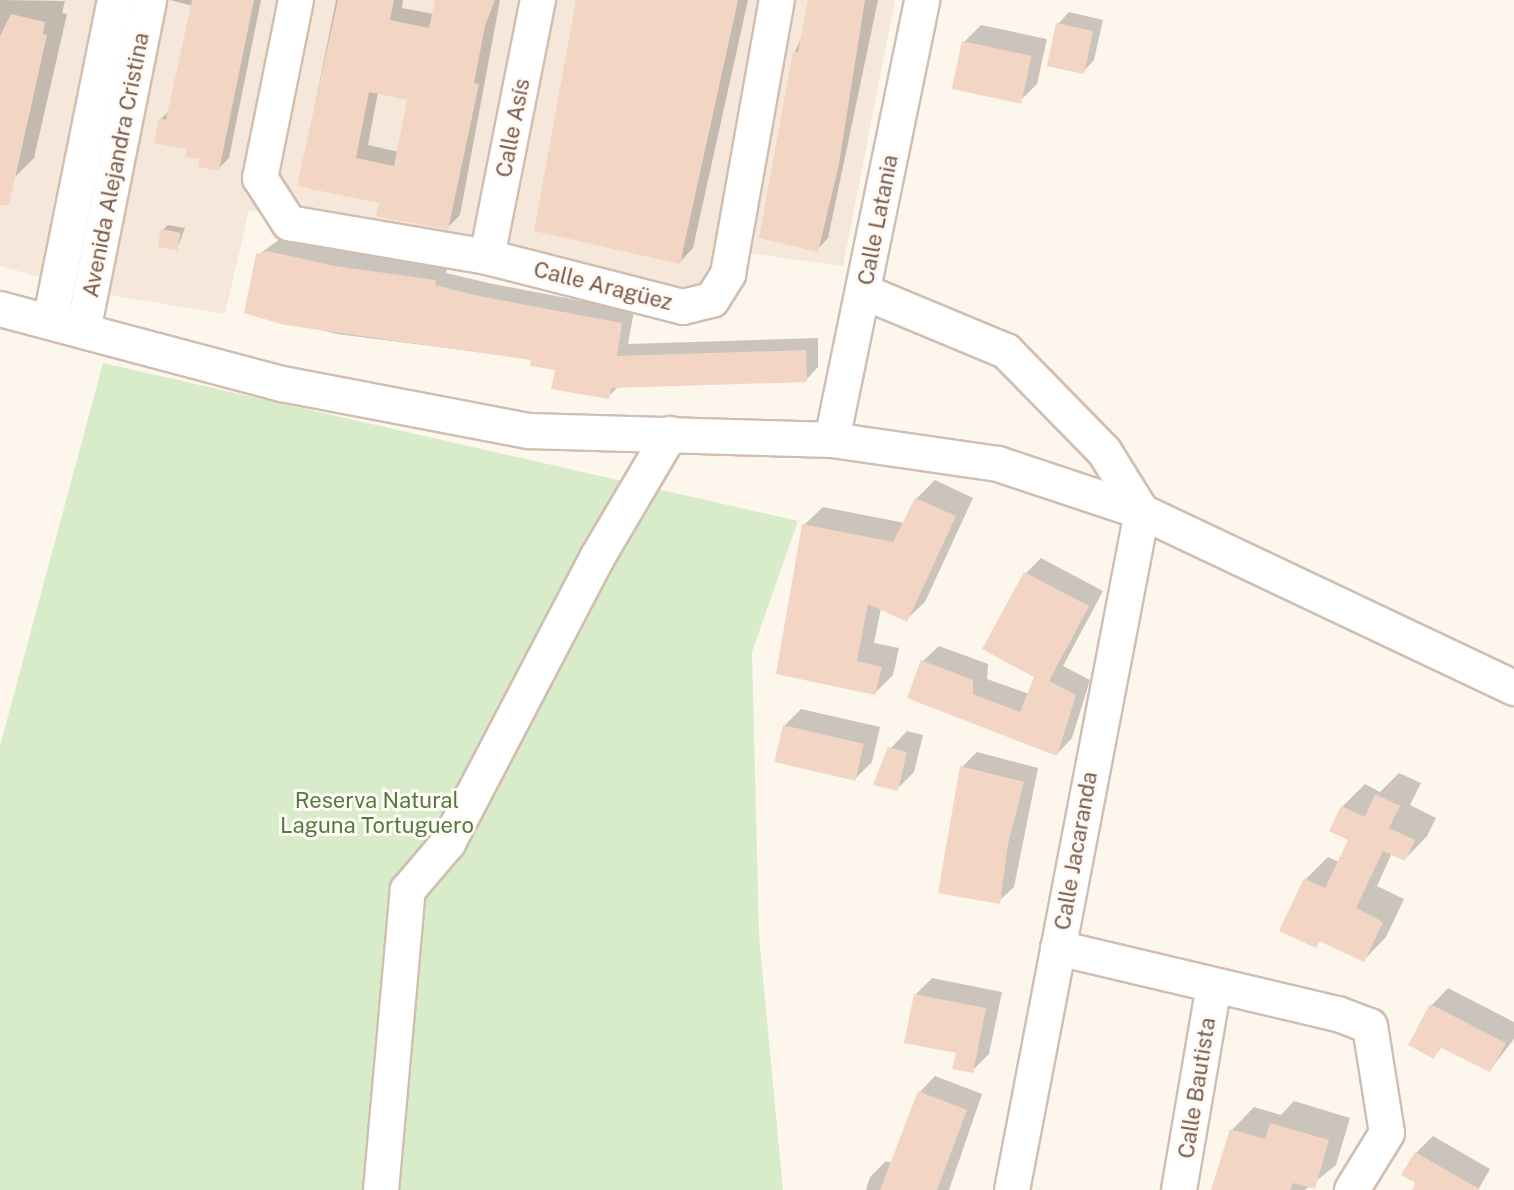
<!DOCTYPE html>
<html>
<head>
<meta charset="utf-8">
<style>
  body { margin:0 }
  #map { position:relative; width:1514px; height:1190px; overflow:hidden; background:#fdf6ec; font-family:"Public Sans",sans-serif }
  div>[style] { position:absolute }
  .residential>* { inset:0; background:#f5e8da }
  .green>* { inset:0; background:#d8ecc9 }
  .shadow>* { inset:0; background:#0003 }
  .building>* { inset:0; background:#f3d5c3; transform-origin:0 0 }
  .roads { filter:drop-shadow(2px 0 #d1beb0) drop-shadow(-2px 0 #d1beb0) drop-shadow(0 2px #d1beb0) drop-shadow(0 -2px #d1beb0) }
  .minor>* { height:34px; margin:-17px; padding:0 17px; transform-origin:17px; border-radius:17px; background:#fff }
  span { translate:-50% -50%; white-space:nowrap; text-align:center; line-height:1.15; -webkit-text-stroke:6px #fffaf3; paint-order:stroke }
  .street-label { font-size:22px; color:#7a5c4d }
  .park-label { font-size:22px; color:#537a41 }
</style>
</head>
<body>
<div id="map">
  <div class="residential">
    <i style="clip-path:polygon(0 0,895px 0,843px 266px,732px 251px,712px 300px,249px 210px,225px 314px,91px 292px,0 266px)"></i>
  </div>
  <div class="green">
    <i style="clip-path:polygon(103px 363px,798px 521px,752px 652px,759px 936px,783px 1190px,0 1190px,0 746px)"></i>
  </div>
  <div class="shadow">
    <i style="clip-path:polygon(0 0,65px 1px,62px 13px,67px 14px,34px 158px,13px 179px,0 176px)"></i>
    <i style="clip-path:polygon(261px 0,229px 158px,218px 169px,161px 119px,170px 110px,193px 6px,170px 0)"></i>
    <i style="clip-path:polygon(evenodd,336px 0,403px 0,402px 8px,434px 14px,437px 0,500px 0,460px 215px,447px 228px,381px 202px,299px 185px,336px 0,378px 92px,410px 98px,399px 152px,368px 145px,378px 92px)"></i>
    <i style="clip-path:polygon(578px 0,748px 0,693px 248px,680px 262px)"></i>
    <i style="clip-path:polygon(818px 0,878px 0,828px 238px,817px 250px,795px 52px)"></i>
    <i style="clip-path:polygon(1069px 12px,1103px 20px,1094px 60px,1083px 72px,1058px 24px)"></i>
    <i style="clip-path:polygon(981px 25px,1047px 39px,1037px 84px,1020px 101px,964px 42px)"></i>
    <i style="clip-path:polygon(168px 225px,185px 228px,177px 249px,163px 230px)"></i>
    <i style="clip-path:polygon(280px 239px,447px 268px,446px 273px,493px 284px,634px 311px,628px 344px,818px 338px,818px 367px,806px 380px,620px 385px,608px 397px,533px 359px,337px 334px,246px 312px,258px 255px)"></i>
    <i style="clip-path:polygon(935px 480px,973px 498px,925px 602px,906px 620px,881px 608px,874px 643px,899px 648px,893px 675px,875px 693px,778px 672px,804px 525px,823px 507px,905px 523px,916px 499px)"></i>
    <i style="clip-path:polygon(1041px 558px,1103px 591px,1063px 666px,1090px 680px,1072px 738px,1057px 754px,923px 661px,939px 646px,988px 664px,987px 679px,1029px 694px,1036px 676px,1026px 573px)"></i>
    <i style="clip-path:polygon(801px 709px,880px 727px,872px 762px,855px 779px,784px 726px)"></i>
    <i style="clip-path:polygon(907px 731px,923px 735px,914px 772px,897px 789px,890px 749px)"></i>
    <i style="clip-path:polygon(977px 752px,1038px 768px,1014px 887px,999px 901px,962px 767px)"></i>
    <i style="clip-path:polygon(1399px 773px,1421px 783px,1410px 805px,1436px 818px,1427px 836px,1405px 859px,1392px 853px,1377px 886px,1404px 899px,1386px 937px,1364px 960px,1321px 940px,1315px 945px,1306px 879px,1328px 857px,1339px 862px,1350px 839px,1342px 807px,1365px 784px,1380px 792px)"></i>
    <i style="clip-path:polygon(932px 978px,1002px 992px,989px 1054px,972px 1071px,915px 995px)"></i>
    <i style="clip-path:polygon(1448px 988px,1514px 1022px,1514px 1039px,1490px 1070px,1443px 1046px,1433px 1056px,1432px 1005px)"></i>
    <i style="clip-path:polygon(935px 1076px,982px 1094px,949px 1190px,866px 1190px,870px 1177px,886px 1161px,892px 1163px,920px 1092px)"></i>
    <i style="clip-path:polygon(1294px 1101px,1350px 1118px,1336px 1165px,1305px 1190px,1214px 1190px,1232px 1130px,1254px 1107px,1281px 1115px)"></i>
    <i style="clip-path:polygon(1433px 1136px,1490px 1169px,1478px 1190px,1415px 1190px,1416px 1153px)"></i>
  </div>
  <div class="building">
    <i style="clip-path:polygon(192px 0,254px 0,219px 171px,198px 167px,200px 159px,185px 157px,187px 149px,154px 143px,159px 118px,166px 120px)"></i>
    <i style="clip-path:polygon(evenodd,338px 0,394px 0,390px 20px,429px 28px,435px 0,495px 0,485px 26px,474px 83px,479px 84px,448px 230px,376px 216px,379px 203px,297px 186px,338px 0,369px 92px,407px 100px,394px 166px,356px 158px,369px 92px)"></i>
    <i style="clip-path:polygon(576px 0,738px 0,680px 264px,534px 231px)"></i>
    <i style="clip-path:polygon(808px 0,865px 0,839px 164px,818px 252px,759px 238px,793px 51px,798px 52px)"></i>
    <i style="clip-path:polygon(11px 14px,45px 22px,43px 34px,47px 35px,9px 205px,0 205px,0 36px)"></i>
    <i style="left:1056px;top:23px;width:38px;height:44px;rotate:12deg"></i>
    <i style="left:962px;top:41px;width:71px;height:49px;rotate:12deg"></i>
    <i style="left:161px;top:229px;width:20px;height:18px;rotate:11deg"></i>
    <i style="clip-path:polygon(267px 251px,335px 266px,436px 280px,435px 285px,479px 296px,622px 323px,617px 356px,806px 350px,807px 382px,611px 388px,609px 399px,551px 389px,555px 370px,530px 366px,531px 360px,285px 325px,244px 313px,256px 254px)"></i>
    <i style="clip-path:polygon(915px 498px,956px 516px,907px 622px,868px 604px,857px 661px,882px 667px,875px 695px,776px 674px,802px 524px,893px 542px)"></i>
    <i style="clip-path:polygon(1024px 572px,1089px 606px,1049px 681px,1076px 695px,1057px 756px,907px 698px,921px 660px,973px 680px,973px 694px,1020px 712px,1034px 677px,982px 649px)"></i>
    <i style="left:783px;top:725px;width:83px;height:38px;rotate:13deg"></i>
    <i style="clip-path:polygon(888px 747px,907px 752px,898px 791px,873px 785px)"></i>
    <i style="clip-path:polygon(960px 766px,1024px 782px,1008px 844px,1000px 904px,938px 893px)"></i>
    <i style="clip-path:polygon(1375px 794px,1400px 806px,1389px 828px,1415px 840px,1405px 861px,1383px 851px,1356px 908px,1383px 922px,1364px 962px,1319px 941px,1316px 948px,1279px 931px,1304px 878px,1325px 888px,1348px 840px,1329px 831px,1341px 806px,1365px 817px)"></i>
    <i style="clip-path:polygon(914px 994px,986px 1008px,973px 1073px,952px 1069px,956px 1053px,904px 1043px)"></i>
    <i style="clip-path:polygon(1430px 1004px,1506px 1043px,1490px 1072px,1440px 1047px,1434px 1059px,1408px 1045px)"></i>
    <i style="clip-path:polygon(918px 1091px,967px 1110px,937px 1190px,880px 1190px)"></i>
    <i style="clip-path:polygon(1270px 1123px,1329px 1140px,1315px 1189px,1293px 1183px,1290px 1190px,1211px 1190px,1230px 1129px,1265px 1139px)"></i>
    <i style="clip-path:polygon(1415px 1152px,1481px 1190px,1412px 1190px,1416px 1183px,1401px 1175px)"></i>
  </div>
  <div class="roads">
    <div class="minor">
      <i style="left:296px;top:0;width:182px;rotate:101.4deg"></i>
      <i style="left:260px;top:178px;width:54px;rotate:57.2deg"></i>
      <i style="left:289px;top:223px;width:201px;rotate:9.7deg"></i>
      <i style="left:487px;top:257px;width:202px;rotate:14.3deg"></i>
      <i style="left:683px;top:307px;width:30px;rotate:-14deg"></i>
      <i style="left:712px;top:300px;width:31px;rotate:-58deg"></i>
      <i style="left:728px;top:274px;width:278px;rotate:-79.9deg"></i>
      <i style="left:487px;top:257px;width:262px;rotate:-78.8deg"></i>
      <i style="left:864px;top:292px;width:154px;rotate:22.6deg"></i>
      <i style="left:1006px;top:351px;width:140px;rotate:45.6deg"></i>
      <i style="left:1104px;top:451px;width:72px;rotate:58.1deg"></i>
      <i style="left:1142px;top:512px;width:690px;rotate:100.85deg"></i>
      <i style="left:0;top:309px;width:292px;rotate:14.9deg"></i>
      <i style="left:282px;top:384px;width:251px;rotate:10.8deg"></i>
      <i style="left:529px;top:431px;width:303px;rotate:1.7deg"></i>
      <i style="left:832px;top:440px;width:168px;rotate:8.2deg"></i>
      <i style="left:998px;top:464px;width:152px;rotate:18.4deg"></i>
      <i style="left:1142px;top:512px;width:412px;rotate:25.3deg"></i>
      <i style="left:50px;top:322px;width:328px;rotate:-78.6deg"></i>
      <i style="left:83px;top:331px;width:338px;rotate:-78.7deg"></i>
      <i style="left:832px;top:440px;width:449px;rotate:-78.4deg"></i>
      <i style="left:1058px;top:948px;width:288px;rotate:13.3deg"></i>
      <i style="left:1338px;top:1014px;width:34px;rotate:21deg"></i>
      <i style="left:1370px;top:1026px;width:108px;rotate:81deg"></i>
      <i style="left:1387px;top:1133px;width:67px;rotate:121.6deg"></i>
      <i style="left:381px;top:1190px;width:301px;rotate:-84.9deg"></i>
      <i style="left:408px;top:890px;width:62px;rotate:-49.6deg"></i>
      <i style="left:448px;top:843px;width:322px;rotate:-62.4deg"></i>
      <i style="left:597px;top:558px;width:144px;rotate:-59.5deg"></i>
      <i style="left:1179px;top:1190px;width:207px;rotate:-80.3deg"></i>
    </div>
  </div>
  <div class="street-label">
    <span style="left:513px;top:128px;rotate:-79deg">Calle Asís</span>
    <span style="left:116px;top:165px;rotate:-79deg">Avenida Alejandra Cristina</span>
    <span style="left:878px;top:220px;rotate:-79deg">Calle Latania</span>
    <span style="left:603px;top:286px;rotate:14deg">Calle Aragüez</span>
    <span style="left:1076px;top:851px;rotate:-80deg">Calle Jacaranda</span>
    <span style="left:1197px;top:1088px;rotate:-81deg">Calle Bautista</span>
  </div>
  <div class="park-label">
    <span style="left:377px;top:813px">Reserva Natural<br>Laguna Tortuguero</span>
  </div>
</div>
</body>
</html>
